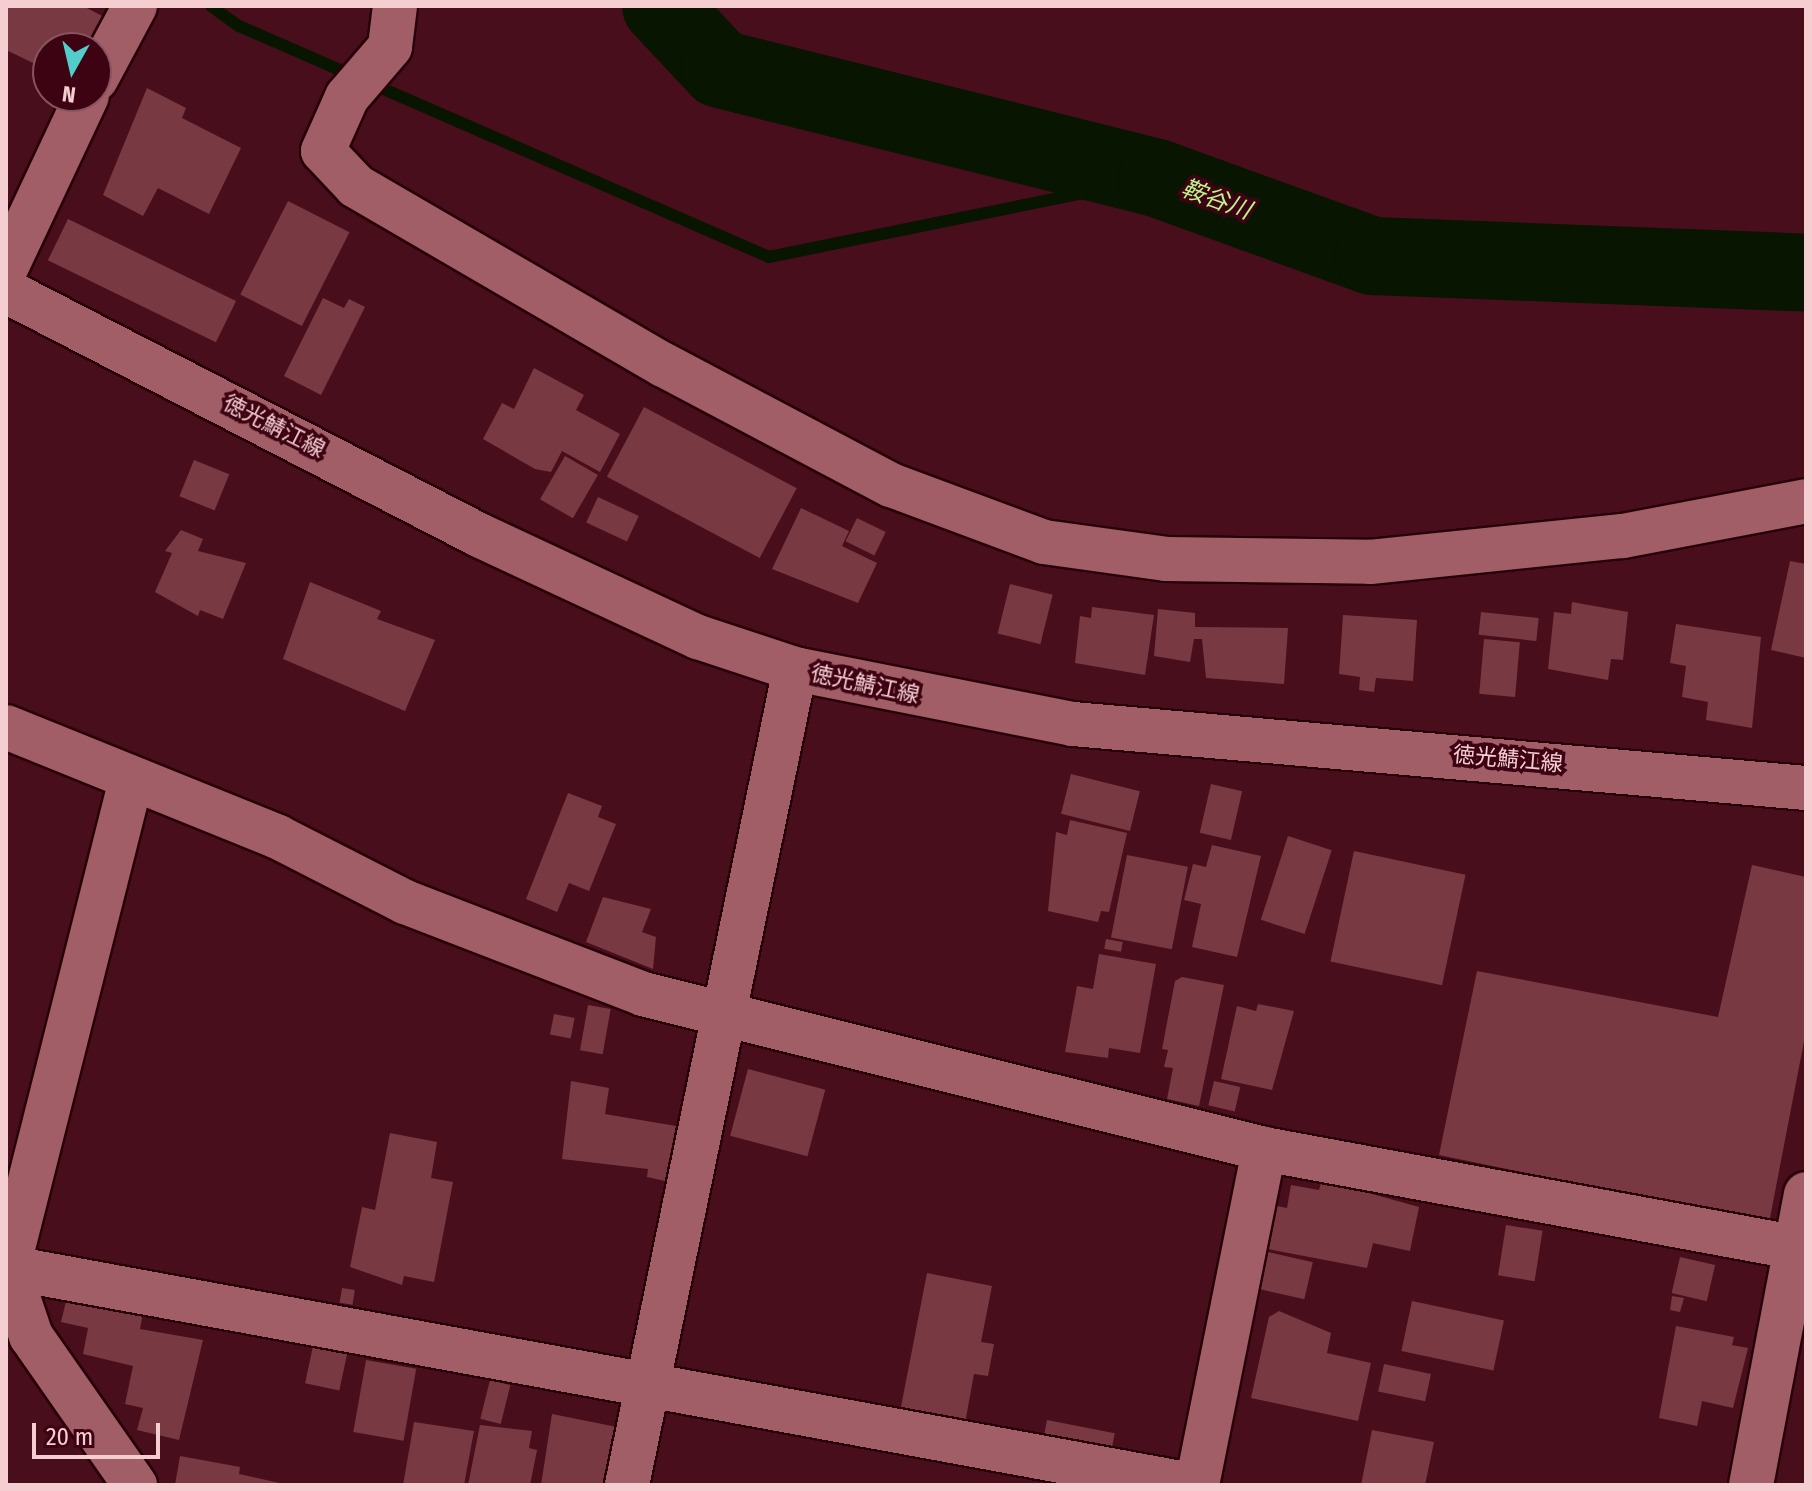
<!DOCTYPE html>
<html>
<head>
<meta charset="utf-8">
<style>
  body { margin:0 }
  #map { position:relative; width:1812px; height:1491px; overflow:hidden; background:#490e1b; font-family:"Fira Sans Condensed","Noto Sans JP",sans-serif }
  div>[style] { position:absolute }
  .stream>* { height:12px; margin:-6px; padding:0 6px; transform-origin:6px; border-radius:6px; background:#081501 }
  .river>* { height:78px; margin:-39px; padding:0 39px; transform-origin:39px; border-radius:39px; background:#081501 }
  .building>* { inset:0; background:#793942; transform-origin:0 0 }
  .roads { filter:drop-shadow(2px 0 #280008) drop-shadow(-2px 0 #280008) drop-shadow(0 2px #280008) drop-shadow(0 -2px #280008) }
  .minor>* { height:44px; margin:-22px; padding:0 22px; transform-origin:22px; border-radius:22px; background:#a15e66 }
  .secondary>* { height:44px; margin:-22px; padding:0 22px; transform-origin:22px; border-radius:22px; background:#a15e66 }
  span { translate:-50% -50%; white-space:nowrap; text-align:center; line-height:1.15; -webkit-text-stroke:7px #3e0312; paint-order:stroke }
  .street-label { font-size:22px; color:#f5ced1 }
  .water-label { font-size:24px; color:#b9f68b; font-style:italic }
  .frame { position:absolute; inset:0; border:8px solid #f5ced1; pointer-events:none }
  .north { position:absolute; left:32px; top:32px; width:80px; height:80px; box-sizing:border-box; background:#3e0312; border:2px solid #87545e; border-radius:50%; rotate:188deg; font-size:22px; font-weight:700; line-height:32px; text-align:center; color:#f5ced1 }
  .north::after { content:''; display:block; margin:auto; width:28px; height:36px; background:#53cdca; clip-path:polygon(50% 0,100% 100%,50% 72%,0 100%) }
  .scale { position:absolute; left:32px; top:1423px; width:128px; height:36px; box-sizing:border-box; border:4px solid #f5ced1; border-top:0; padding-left:10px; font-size:24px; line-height:28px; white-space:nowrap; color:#f5ced1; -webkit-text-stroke:6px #3e0312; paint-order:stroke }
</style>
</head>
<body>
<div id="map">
  <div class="stream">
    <i style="left:211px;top:6px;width:34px;rotate:36deg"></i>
    <i style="left:239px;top:26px;width:578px;rotate:23.55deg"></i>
    <i style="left:769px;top:257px;width:396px;rotate:-11.5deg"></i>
  </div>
  <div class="river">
    <i style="left:661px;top:6px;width:86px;rotate:46.9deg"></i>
    <i style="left:720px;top:69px;width:450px;rotate:14deg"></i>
    <i style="left:1157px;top:178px;width:230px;rotate:19.9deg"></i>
    <i style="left:1373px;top:256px;width:433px;rotate:2.2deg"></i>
  </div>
  <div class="building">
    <i style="clip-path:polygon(6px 6px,83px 6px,106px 18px,91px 48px,48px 48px,48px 70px,6px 50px)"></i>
    <i style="clip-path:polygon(147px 88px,186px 108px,182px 118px,241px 148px,209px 214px,158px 188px,143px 216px,103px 195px)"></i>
    <i style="left:288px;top:201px;width:69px;height:105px;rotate:27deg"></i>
    <i style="left:68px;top:219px;width:187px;height:46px;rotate:26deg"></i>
    <i style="clip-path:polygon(323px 298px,344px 308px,349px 299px,365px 307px,321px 395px,284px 376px)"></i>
    <i style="clip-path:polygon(534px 368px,584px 395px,576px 410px,620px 434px,600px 472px,562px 451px,551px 472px,535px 469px,483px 439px,502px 403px,514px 409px)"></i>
    <i style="left:644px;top:407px;width:173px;height:79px;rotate:28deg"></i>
    <i style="left:565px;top:456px;width:38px;height:50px;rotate:30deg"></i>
    <i style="left:194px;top:460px;width:38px;height:39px;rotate:22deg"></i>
    <i style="left:598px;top:497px;width:45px;height:28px;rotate:25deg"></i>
    <i style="clip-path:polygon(801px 508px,849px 531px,842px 546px,877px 563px,858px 603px,772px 569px)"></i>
    <i style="left:857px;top:518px;width:32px;height:26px;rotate:26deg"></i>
    <i style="clip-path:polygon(181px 530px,203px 539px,198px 551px,246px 563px,223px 619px,200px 610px,198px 616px,155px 592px,172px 553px,165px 551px)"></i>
    <i style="clip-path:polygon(1790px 561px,1806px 564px,1806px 658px,1771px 650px)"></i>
    <i style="clip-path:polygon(310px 582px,381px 611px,377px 619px,435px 640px,405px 711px,283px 659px)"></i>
    <i style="left:1010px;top:584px;width:44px;height:51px;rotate:14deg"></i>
    <i style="clip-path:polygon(1572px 602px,1628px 612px,1623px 660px,1611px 659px,1608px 680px,1548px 669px,1554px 612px,1571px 614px)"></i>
    <i style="clip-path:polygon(1092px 607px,1154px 615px,1145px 675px,1075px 663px,1080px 616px,1091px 618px)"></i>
    <i style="clip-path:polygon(1158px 609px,1195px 613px,1195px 627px,1288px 628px,1284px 684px,1206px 678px,1202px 639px,1194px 639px,1190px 662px,1154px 656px)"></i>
    <i style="left:1481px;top:612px;width:58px;height:23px;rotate:6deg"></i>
    <i style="clip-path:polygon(1343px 615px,1417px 620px,1413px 681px,1376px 678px,1374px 692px,1359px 690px,1360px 677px,1339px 674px)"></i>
    <i style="clip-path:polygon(1676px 624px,1761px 637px,1752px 728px,1706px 720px,1708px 702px,1682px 697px,1686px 666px,1670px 663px)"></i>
    <i style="left:1484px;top:639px;width:36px;height:55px;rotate:5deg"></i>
    <i style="left:1071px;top:774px;width:71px;height:41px;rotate:14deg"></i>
    <i style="left:1211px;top:784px;width:32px;height:50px;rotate:13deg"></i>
    <i style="clip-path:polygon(568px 793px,602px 806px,598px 817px,616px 824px,589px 891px,569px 883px,557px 912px,526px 899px)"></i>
    <i style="clip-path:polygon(1070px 820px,1127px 833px,1109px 912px,1101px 911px,1098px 922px,1048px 911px,1056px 832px,1067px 835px)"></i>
    <i style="left:1288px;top:836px;width:46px;height:88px;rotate:18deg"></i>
    <i style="clip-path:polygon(1212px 845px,1261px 856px,1237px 957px,1192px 947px,1201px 904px,1184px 900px,1193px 864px,1206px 867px)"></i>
    <i style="left:1354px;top:851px;width:114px;height:113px;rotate:12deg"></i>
    <i style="left:1127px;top:855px;width:62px;height:84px;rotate:11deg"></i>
    <i style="clip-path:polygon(1752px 865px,1806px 877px,1806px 1031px,1769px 1223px,1439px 1155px,1477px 971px,1718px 1017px)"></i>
    <i style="clip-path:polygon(603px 897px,651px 909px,642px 932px,656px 937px,653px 969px,586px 942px)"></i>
    <i style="left:1106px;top:939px;width:17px;height:10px;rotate:10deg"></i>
    <i style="clip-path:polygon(1099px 954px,1156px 964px,1140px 1053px,1109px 1048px,1108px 1058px,1065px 1052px,1077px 986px,1093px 989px)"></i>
    <i style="clip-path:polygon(1182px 977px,1224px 985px,1199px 1106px,1167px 1099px,1173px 1068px,1164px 1067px,1168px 1050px,1162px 1049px,1175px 981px)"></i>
    <i style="clip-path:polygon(1258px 1004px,1294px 1011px,1272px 1090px,1221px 1079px,1237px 1006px,1256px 1011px)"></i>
    <i style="left:588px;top:1005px;width:23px;height:46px;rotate:10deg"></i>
    <i style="left:554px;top:1014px;width:21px;height:21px;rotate:11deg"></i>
    <i style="left:748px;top:1069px;width:80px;height:69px;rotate:15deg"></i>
    <i style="clip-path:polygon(571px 1081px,609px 1088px,605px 1114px,676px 1126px,665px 1181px,647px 1177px,648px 1169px,562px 1159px)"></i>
    <i style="left:1214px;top:1081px;width:27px;height:25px;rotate:13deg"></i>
    <i style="clip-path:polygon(390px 1133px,437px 1142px,431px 1178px,453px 1182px,434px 1282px,404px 1276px,402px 1285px,350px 1267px,362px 1207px,375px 1210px)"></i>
    <i style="clip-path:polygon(1322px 1180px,1419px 1207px,1410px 1251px,1373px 1243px,1367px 1268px,1268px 1249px,1277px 1206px,1287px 1208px,1291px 1185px,1319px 1190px)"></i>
    <i style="left:1506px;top:1225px;width:37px;height:51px;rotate:9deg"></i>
    <i style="left:1268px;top:1252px;width:46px;height:38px;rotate:13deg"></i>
    <i style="left:1680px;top:1257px;width:36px;height:37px;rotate:13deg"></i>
    <i style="clip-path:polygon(927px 1273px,992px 1286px,981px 1342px,994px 1344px,988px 1376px,974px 1374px,964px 1429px,899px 1417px)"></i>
    <i style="left:342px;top:1288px;width:13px;height:15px;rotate:9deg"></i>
    <i style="clip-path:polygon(68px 1293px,144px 1308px,140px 1329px,203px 1340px,179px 1440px,137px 1430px,143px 1408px,125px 1404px,133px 1366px,83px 1354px,88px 1328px,61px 1322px)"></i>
    <i style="clip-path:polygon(1672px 1296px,1684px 1298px,1680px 1312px,1670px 1310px)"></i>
    <i style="left:1412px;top:1301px;width:94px;height:51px;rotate:12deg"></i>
    <i style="clip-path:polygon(1279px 1311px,1331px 1333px,1327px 1353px,1371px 1363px,1358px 1421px,1251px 1398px,1269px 1317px)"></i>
    <i style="clip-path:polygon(1676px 1326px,1734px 1337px,1732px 1345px,1748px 1348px,1733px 1408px,1702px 1401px,1697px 1426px,1659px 1418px)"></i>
    <i style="left:313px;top:1346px;width:35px;height:38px;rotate:12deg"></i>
    <i style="left:366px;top:1360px;width:51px;height:73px;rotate:10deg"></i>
    <i style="left:1384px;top:1364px;width:48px;height:28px;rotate:12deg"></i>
    <i style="left:490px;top:1380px;width:21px;height:40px;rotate:14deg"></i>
    <i style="clip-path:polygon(552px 1414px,617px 1427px,605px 1485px,541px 1485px)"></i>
    <i style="left:1047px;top:1420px;width:69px;height:21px;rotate:11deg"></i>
    <i style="clip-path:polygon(414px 1422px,474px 1431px,464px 1485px,403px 1485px)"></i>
    <i style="clip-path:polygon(480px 1425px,532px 1431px,529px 1448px,537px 1450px,530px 1485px,468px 1485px)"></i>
    <i style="clip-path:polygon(1372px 1430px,1434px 1442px,1425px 1485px,1361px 1485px)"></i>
    <i style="clip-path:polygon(180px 1456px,240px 1467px,239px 1474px,288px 1485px,175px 1485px)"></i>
  </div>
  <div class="roads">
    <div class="minor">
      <i style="left:395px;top:6px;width:41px;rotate:97deg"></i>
      <i style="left:390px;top:47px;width:66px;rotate:130.7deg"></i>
      <i style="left:347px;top:97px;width:59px;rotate:114deg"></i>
      <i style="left:323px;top:151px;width:48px;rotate:46.7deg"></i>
      <i style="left:356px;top:186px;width:356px;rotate:30.2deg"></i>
      <i style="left:664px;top:365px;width:257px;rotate:27.9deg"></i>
      <i style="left:891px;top:485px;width:163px;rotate:20.4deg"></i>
      <i style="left:1044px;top:542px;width:123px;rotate:7.9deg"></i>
      <i style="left:1166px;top:559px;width:204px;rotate:0.8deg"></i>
      <i style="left:1370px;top:562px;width:254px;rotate:-5.9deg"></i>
      <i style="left:1623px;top:536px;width:186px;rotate:-10.8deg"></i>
      <i style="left:96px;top:79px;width:83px;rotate:-61.9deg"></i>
      <i style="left:6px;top:268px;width:190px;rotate:-64.8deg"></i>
      <i style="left:6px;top:727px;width:293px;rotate:22deg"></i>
      <i style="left:278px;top:837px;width:143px;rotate:27.1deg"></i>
      <i style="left:405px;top:902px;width:255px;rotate:21.1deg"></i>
      <i style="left:643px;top:994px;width:640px;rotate:14.01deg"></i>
      <i style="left:1264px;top:1149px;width:538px;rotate:10.5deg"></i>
      <i style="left:131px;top:780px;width:503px;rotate:104.15deg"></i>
      <i style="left:8px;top:1268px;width:72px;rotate:71.3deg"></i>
      <i style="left:31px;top:1336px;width:182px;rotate:55.1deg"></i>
      <i style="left:6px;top:1267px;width:1206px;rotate:10.42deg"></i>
      <i style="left:627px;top:1485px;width:833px;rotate:-78.37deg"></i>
      <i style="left:1197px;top:1485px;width:343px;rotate:-78.7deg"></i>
      <i style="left:1751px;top:1485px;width:296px;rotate:-79.3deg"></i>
    </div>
    <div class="secondary">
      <i style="left:6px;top:291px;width:532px;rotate:27.29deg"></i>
      <i style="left:479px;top:535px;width:242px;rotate:25deg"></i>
      <i style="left:698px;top:637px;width:102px;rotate:18.3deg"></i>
      <i style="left:795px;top:669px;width:283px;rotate:11.2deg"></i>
      <i style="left:1073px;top:724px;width:736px;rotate:4.99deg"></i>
    </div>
  </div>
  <div class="street-label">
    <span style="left:274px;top:426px;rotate:27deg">徳光鯖江線</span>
    <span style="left:865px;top:684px;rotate:12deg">徳光鯖江線</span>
    <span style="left:1508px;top:759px;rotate:5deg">徳光鯖江線</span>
  </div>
  <div class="water-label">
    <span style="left:1216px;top:200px;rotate:20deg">鞍谷川</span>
  </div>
  <div class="frame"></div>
  <div class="north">N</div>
  <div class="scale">20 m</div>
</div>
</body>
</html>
